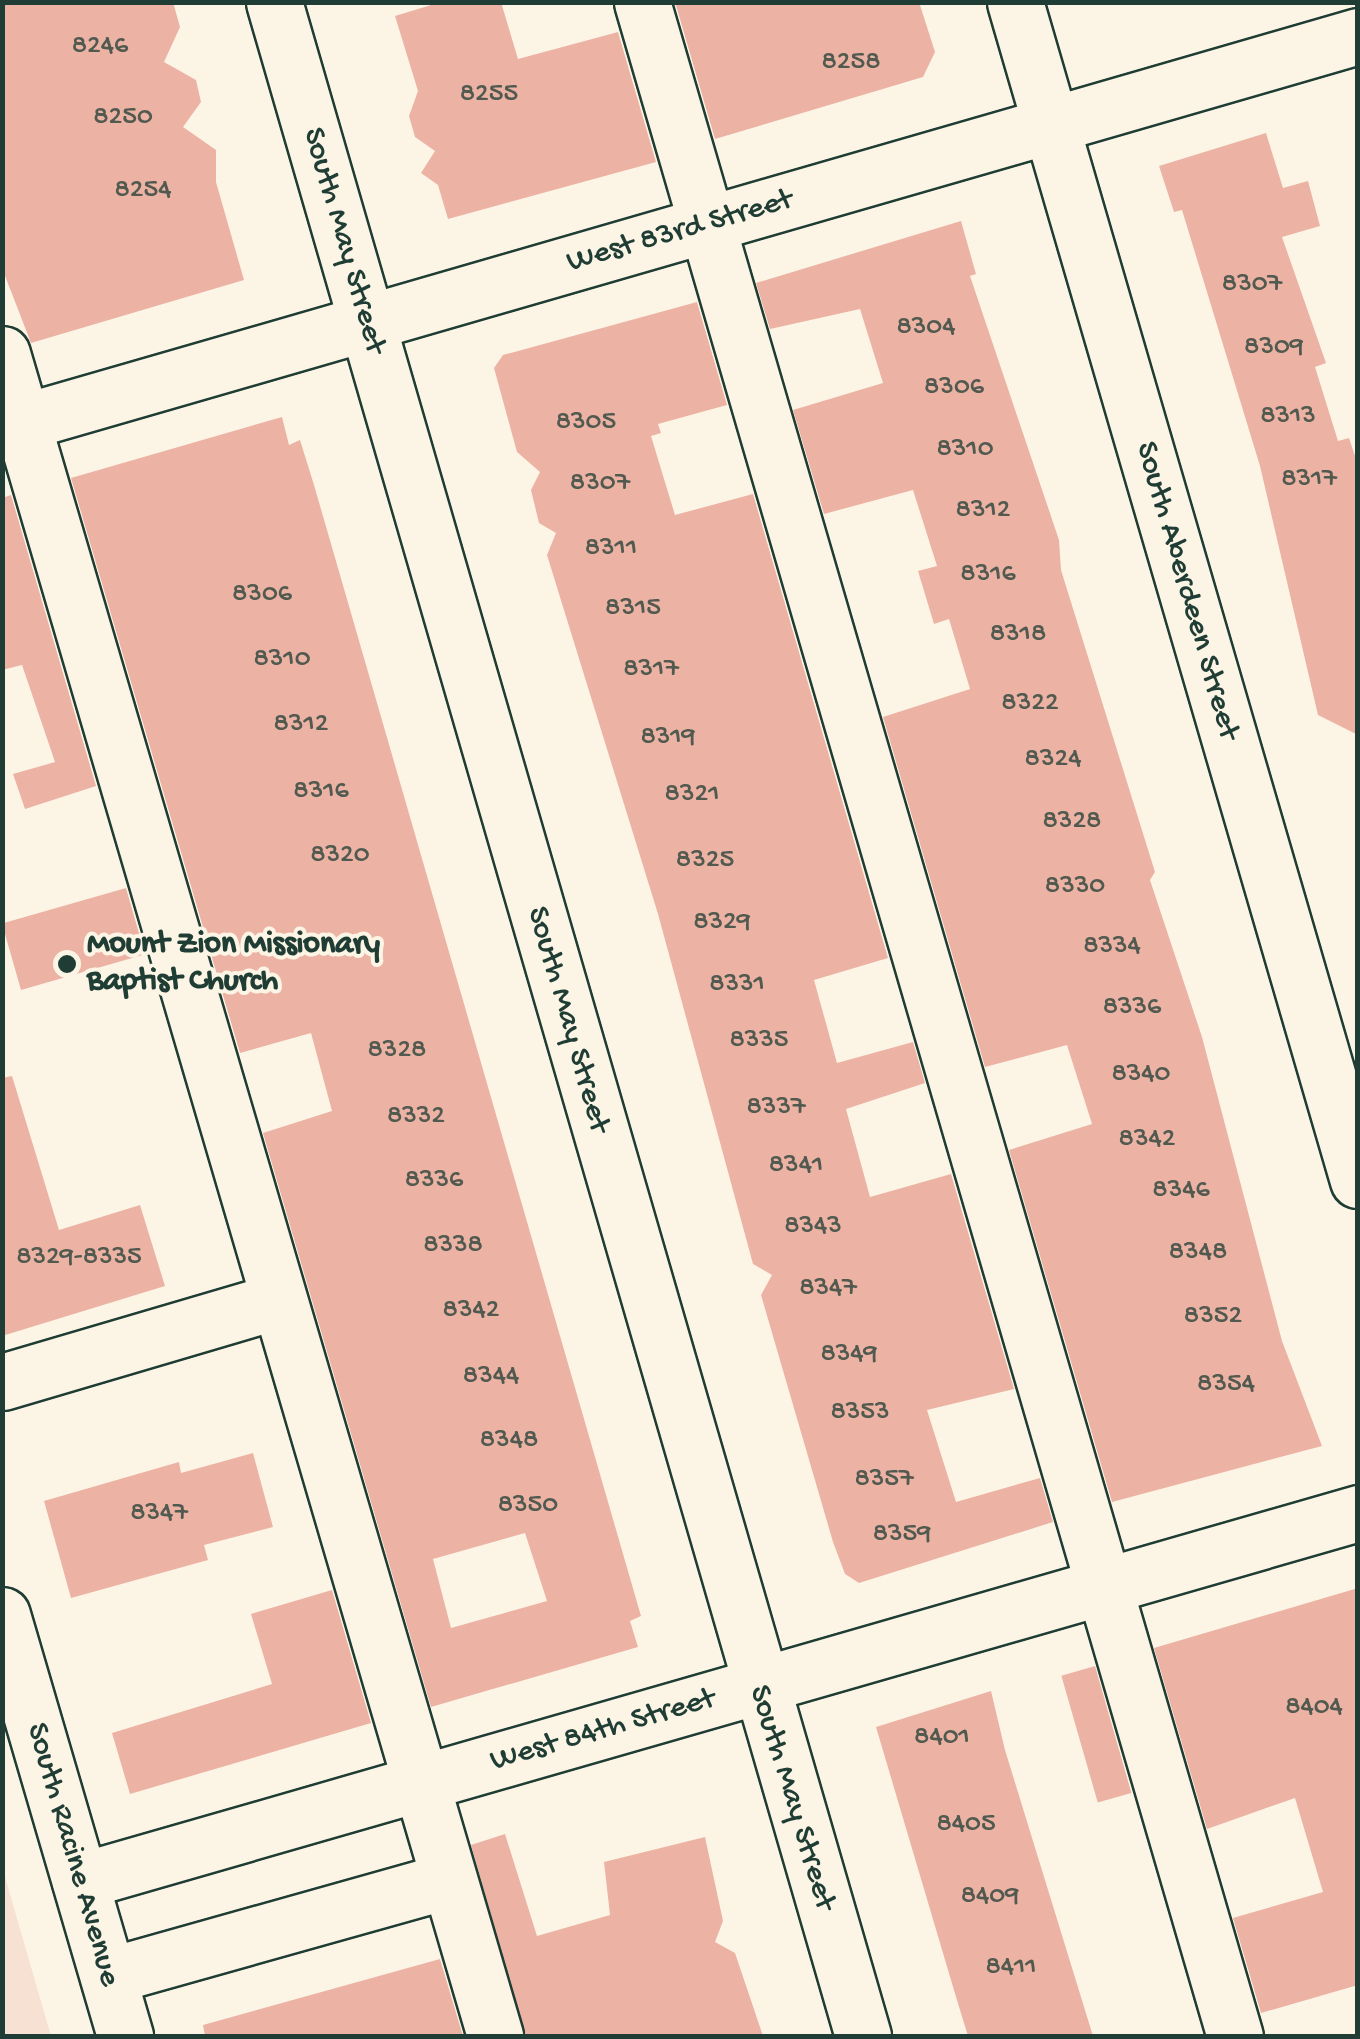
<!DOCTYPE html>
<html>
<head>
<meta charset="utf-8">
<style>
  body { margin:0 }
  #map { position:relative; width:1360px; height:2039px; overflow:hidden; background:#fcf5e5; font-family:"Gochi Hand",sans-serif }
  div>[style] { position:absolute }
  .built>* { inset:0; background:#f7e1d2 }
  .building>* { inset:0; background:#ecb3a5; transform-origin:0 0 }
  .roads { filter:drop-shadow(2px 0 #1f3d34) drop-shadow(-2px 0 #1f3d34) drop-shadow(0 2px #1f3d34) drop-shadow(0 -2px #1f3d34) }
  .minor>* { height:55px; margin:-27.5px; padding:0 27.5px; transform-origin:27.5px; border-radius:27.5px; background:#fcf5e5 }
  .dots>* { width:28px; height:28px; translate:-50% -50%; box-sizing:border-box; border:5px solid #fcf5e5; border-radius:50% }
  span { translate:-50% -50%; white-space:nowrap; text-align:center; line-height:1.15; -webkit-text-stroke:8px #fcf5e5; paint-order:stroke }
  .number-label { font-size:28px; color:#525a50 }
  .number-label span { -webkit-text-stroke-width:0 }
  .street-label { font-size:32px; color:#1f3d34 }
  .poi-label { font-size:32px; color:#1f3d34; font-weight:700 }
  .left { translate:0 -50%; text-align:left }
  .frame { position:absolute; inset:0; border:5px solid #1f3d34; pointer-events:none }
</style>
</head>
<body>
<div id="map">
  <div class="built">
    <i style="clip-path:polygon(3px 1870px,51px 2036px,3px 2036px)"></i>
  </div>
  <div class="building">
    <i style="clip-path:polygon(2px 2px,173px 2px,180px 27px,164px 62px,196px 80px,201px 102px,183px 127px,216px 150px,216px 182px,244px 280px,31px 343px,2px 268px)"></i>
    <i style="clip-path:polygon(441px 2px,501px 2px,518px 59px,618px 32px,656px 162px,448px 219px,438px 185px,421px 173px,435px 151px,415px 137px,409px 116px,418px 91px,395px 16px)"></i>
    <i style="clip-path:polygon(675px 2px,919px 2px,935px 52px,923px 77px,715px 139px)"></i>
    <i style="clip-path:polygon(1266px 133px,1283px 188px,1308px 181px,1320px 226px,1282px 237px,1326px 363px,1315px 367px,1338px 441px,1349px 438px,1358px 465px,1358px 735px,1318px 715px,1260px 466px,1182px 210px,1174px 212px,1159px 166px)"></i>
    <i style="clip-path:polygon(961px 221px,976px 274px,970px 276px,1059px 540px,1061px 570px,1155px 872px,1150px 880px,1202px 1037px,1282px 1341px,1322px 1446px,1112px 1502px,1009px 1150px,1092px 1124px,1067px 1045px,985px 1067px,883px 717px,970px 689px,949px 619px,934px 624px,918px 571px,937px 566px,913px 490px,824px 514px,793px 410px,883px 383px,860px 309px,770px 329px,756px 283px)"></i>
    <i style="clip-path:polygon(697px 302px,727px 405px,658px 424px,661px 433px,651px 436px,675px 515px,753px 494px,888px 958px,814px 980px,837px 1063px,913px 1042px,925px 1083px,846px 1109px,870px 1197px,951px 1174px,1014px 1389px,927px 1410px,956px 1502px,1040px 1478px,1053px 1522px,859px 1583px,845px 1574px,833px 1542px,761px 1295px,772px 1275px,753px 1264px,658px 914px,547px 555px,556px 533px,539px 523px,531px 490px,540px 472px,517px 452px,494px 368px,503px 355px)"></i>
    <i style="clip-path:polygon(evenodd,282px 417px,289px 445px,300px 440px,314px 485px,641px 1616px,630px 1621px,638px 1647px,431px 1707px,263px 1133px,332px 1111px,311px 1033px,240px 1053px,71px 478px,282px 417px,525px 1533px,547px 1601px,451px 1628px,433px 1559px,525px 1533px)"></i>
    <i style="clip-path:polygon(11px 495px,96px 786px,25px 809px,13px 774px,55px 762px,22px 665px,2px 670px,2px 498px)"></i>
    <i style="left:126px;top:888px;width:69px;height:129px;rotate:74deg"></i>
    <i style="clip-path:polygon(12px 1076px,59px 1230px,140px 1205px,165px 1286px,2px 1336px,2px 1078px)"></i>
    <i style="clip-path:polygon(253px 1453px,273px 1527px,204px 1545px,208px 1560px,71px 1598px,44px 1501px,179px 1462px,181px 1473px)"></i>
    <i style="clip-path:polygon(1358px 1588px,1358px 1985px,1261px 2013px,1233px 1918px,1323px 1892px,1295px 1798px,1207px 1829px,1154px 1648px)"></i>
    <i style="clip-path:polygon(332px 1590px,371px 1723px,130px 1794px,112px 1733px,272px 1684px,251px 1614px)"></i>
    <i style="left:1095px;top:1666px;width:132px;height:35px;rotate:74deg"></i>
    <i style="clip-path:polygon(991px 1691px,1005px 1750px,1093px 2036px,968px 2036px,956px 1997px,876px 1727px)"></i>
    <i style="clip-path:polygon(505px 1834px,537px 1936px,610px 1915px,604px 1862px,705px 1837px,723px 1921px,715px 1942px,735px 1953px,763px 2036px,525px 2036px,471px 1845px)"></i>
    <i style="clip-path:polygon(440px 1959px,463px 2036px,205px 2036px,203px 2025px)"></i>
  </div>
  <div class="roads">
    <div class="minor">
      <i style="left:274px;top:2px;width:2118px;rotate:73.85deg"></i>
      <i style="left:642px;top:2px;width:2119px;rotate:73.75deg"></i>
      <i style="left:1015px;top:2px;width:1227px;rotate:73.77deg"></i>
      <i style="left:2px;top:354px;width:1753px;rotate:73.66deg"></i>
      <i style="left:2px;top:428px;width:1412px;rotate:-16.12deg"></i>
      <i style="left:2px;top:1382px;width:288px;rotate:-16.4deg"></i>
      <i style="left:2px;top:1615px;width:439px;rotate:73.7deg"></i>
      <i style="left:80px;top:1881px;width:1330px;rotate:-16.06deg"></i>
      <i style="left:108px;top:1976px;width:354px;rotate:-15.7deg"></i>
    </div>
  </div>
  <div class="dots">
    <i style="left:67px;top:964px;background:#1f3d34"></i>
  </div>
  <div class="number-label">
    <span style="left:100px;top:47px">8246</span>
    <span style="left:851px;top:63px">8258</span>
    <span style="left:489px;top:95px">8255</span>
    <span style="left:123px;top:118px">8250</span>
    <span style="left:143px;top:191px">8254</span>
    <span style="left:1252px;top:285px">8307</span>
    <span style="left:926px;top:328px">8304</span>
    <span style="left:1274px;top:348px">8309</span>
    <span style="left:954px;top:388px">8306</span>
    <span style="left:1288px;top:417px">8313</span>
    <span style="left:586px;top:423px">8305</span>
    <span style="left:965px;top:450px">8310</span>
    <span style="left:1309px;top:480px">8317</span>
    <span style="left:600px;top:484px">8307</span>
    <span style="left:983px;top:511px">8312</span>
    <span style="left:611px;top:549px">8311</span>
    <span style="left:988px;top:575px">8316</span>
    <span style="left:262px;top:595px">8306</span>
    <span style="left:633px;top:609px">8315</span>
    <span style="left:1018px;top:635px">8318</span>
    <span style="left:282px;top:660px">8310</span>
    <span style="left:651px;top:670px">8317</span>
    <span style="left:1030px;top:704px">8322</span>
    <span style="left:301px;top:725px">8312</span>
    <span style="left:668px;top:738px">8319</span>
    <span style="left:1053px;top:760px">8324</span>
    <span style="left:321px;top:792px">8316</span>
    <span style="left:692px;top:795px">8321</span>
    <span style="left:1072px;top:822px">8328</span>
    <span style="left:340px;top:856px">8320</span>
    <span style="left:705px;top:861px">8325</span>
    <span style="left:1075px;top:887px">8330</span>
    <span style="left:722px;top:923px">8329</span>
    <span style="left:1112px;top:947px">8334</span>
    <span style="left:737px;top:985px">8331</span>
    <span style="left:1132px;top:1008px">8336</span>
    <span style="left:759px;top:1041px">8335</span>
    <span style="left:397px;top:1051px">8328</span>
    <span style="left:1141px;top:1075px">8340</span>
    <span style="left:776px;top:1108px">8337</span>
    <span style="left:416px;top:1117px">8332</span>
    <span style="left:1147px;top:1140px">8342</span>
    <span style="left:796px;top:1166px">8341</span>
    <span style="left:434px;top:1181px">8336</span>
    <span style="left:1181px;top:1191px">8346</span>
    <span style="left:813px;top:1227px">8343</span>
    <span style="left:453px;top:1246px">8338</span>
    <span style="left:1198px;top:1253px">8348</span>
    <span style="left:79px;top:1258px">8329-8335</span>
    <span style="left:828px;top:1289px">8347</span>
    <span style="left:471px;top:1311px">8342</span>
    <span style="left:1213px;top:1317px">8352</span>
    <span style="left:849px;top:1355px">8349</span>
    <span style="left:491px;top:1377px">8344</span>
    <span style="left:1226px;top:1385px">8354</span>
    <span style="left:860px;top:1413px">8353</span>
    <span style="left:509px;top:1441px">8348</span>
    <span style="left:884px;top:1480px">8357</span>
    <span style="left:528px;top:1506px">8350</span>
    <span style="left:159px;top:1514px">8347</span>
    <span style="left:902px;top:1535px">8359</span>
    <span style="left:1314px;top:1708px">8404</span>
    <span style="left:942px;top:1738px">8401</span>
    <span style="left:966px;top:1825px">8405</span>
    <span style="left:990px;top:1897px">8409</span>
    <span style="left:1011px;top:1968px">8411</span>
  </div>
  <div class="street-label">
    <span style="left:680px;top:232px;rotate:-16deg">West 83rd Street</span>
    <span style="left:343px;top:241px;rotate:74deg">South May Street</span>
    <span style="left:1186px;top:591px;rotate:74deg">South Aberdeen Street</span>
    <span style="left:567px;top:1020px;rotate:74deg">South May Street</span>
    <span style="left:603px;top:1731px;rotate:-16deg">West 84th Street</span>
    <span style="left:791px;top:1798px;rotate:73deg">South May Street</span>
    <span style="left:72px;top:1855px;rotate:74deg">South Racine Avenue</span>
  </div>
  <div class="poi-label">
    <span class="left" style="left:87px;top:964px">Mount Zion Missionary<br>Baptist Church</span>
  </div>
  <div class="frame"></div>
</div>
</body>
</html>
